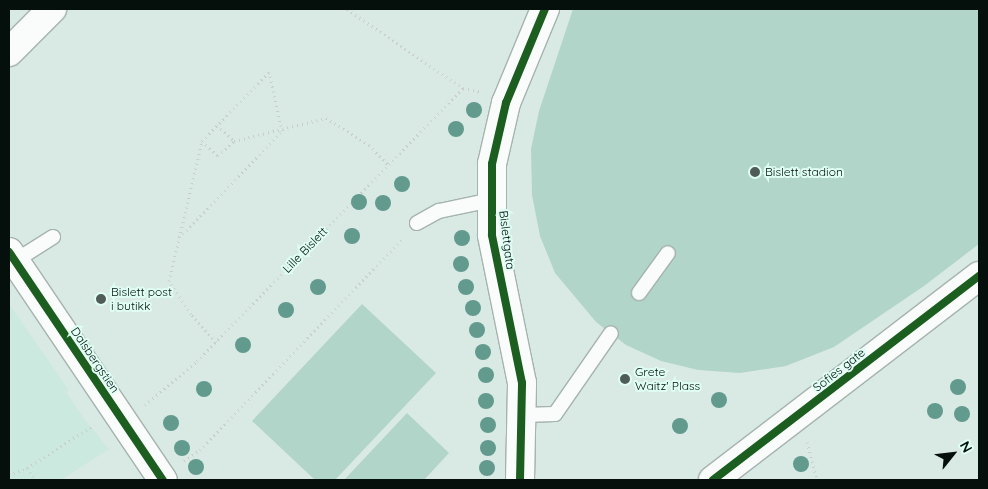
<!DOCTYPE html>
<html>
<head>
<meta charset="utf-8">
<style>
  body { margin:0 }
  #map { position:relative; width:988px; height:489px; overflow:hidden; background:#d9eae4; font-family:Quicksand,sans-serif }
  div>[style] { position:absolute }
  .built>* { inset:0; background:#cbe9df }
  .green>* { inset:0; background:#b2d5ca }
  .path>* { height:3px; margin-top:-1.5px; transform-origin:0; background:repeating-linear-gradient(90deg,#c9cdcb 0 1px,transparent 0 5px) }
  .roads { filter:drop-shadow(1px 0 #a5b3ae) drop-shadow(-1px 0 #a5b3ae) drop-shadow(0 1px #a5b3ae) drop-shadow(0 -1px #a5b3ae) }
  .service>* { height:14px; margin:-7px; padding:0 7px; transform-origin:7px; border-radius:7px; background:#f9fcfb }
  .minor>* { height:28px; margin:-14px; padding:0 14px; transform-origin:14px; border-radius:14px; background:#f9fcfb }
  .tertiary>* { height:28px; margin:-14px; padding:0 14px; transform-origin:14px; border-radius:14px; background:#f9fcfb }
  .secondary>* { height:28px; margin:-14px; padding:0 14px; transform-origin:14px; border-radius:14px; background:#f9fcfb }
  .cycleway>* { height:8px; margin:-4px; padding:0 4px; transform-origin:4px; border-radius:4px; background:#1b5e20 }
  .trees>* { width:16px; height:16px; margin:-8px; border-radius:50%; background:#629a8e }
  .dots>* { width:14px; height:14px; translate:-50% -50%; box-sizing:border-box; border:2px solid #dffef4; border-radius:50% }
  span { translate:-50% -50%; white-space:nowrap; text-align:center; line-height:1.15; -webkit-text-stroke:4px #dffef4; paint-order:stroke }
  .poi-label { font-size:12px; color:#050f0c }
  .left { translate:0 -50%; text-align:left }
  .street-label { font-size:12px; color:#050f0c }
  .frame { position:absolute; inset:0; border:10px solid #050f0c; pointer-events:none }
  .north { position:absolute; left:928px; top:429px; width:50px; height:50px; -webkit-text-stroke:4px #dffef4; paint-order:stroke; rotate:61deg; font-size:14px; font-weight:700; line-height:20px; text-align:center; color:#050f0c }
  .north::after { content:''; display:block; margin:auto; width:18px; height:22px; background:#050f0c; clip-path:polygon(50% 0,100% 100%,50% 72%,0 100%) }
</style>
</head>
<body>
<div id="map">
  <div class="built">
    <i style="clip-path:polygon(9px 304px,69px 390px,66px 392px,85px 420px,109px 449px,61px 480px,9px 480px)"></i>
  </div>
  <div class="green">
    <i style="clip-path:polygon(573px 9px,979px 9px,979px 244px,924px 286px,834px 347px,786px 366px,740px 373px,698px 370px,661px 361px,626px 345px,596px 322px,555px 273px,540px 236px,532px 195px,531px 149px,539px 111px)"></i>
    <i style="clip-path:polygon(362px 304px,436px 373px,335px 480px,315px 480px,252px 421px)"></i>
    <i style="clip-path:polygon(407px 413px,449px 453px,424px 480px,344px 480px)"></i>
  </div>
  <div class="path">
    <i style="left:347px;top:9px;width:140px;rotate:34.3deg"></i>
    <i style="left:217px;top:125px;width:23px;rotate:43deg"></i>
    <i style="left:202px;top:141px;width:22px;rotate:43deg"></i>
    <i style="left:218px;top:156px;width:22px;rotate:-43deg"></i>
    <i style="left:234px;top:141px;width:95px;rotate:-14deg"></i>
    <i style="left:326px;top:118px;width:51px;rotate:32.1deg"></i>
    <i style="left:369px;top:145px;width:28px;rotate:46deg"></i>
    <i style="left:183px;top:234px;width:143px;rotate:-46.1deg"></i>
    <i style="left:282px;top:131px;width:60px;rotate:-102.4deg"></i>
    <i style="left:216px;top:342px;width:38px;rotate:-132deg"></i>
    <i style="left:191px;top:314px;width:40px;rotate:-124deg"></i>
    <i style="left:169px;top:281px;width:144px;rotate:-76.7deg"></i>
    <i style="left:202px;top:141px;width:96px;rotate:-45.8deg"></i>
    <i style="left:145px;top:405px;width:68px;rotate:-40.2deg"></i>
    <i style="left:197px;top:361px;width:381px;rotate:-45.7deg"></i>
    <i style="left:463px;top:88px;width:19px;rotate:12deg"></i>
    <i style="left:807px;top:442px;width:39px;rotate:75deg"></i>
    <i style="left:184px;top:461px;width:19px;rotate:-35deg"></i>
    <i style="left:200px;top:450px;width:294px;rotate:-46.2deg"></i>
    <i style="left:27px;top:468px;width:14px;rotate:56deg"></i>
    <i style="left:9px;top:475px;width:19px;rotate:-21deg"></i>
    <i style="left:27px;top:468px;width:80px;rotate:-32.7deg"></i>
  </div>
  <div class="roads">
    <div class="service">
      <i style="left:417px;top:223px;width:25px;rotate:-29deg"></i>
      <i style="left:439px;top:211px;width:53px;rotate:-11.9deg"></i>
      <i style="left:15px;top:261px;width:45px;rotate:-32.3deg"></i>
      <i style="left:639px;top:293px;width:49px;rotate:-54.1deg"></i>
      <i style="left:523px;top:415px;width:32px;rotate:-2deg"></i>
      <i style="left:555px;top:414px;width:98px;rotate:-55.3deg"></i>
    </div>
    <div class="minor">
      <i style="left:520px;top:480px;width:97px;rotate:-88.8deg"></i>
      <i style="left:522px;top:383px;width:151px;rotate:-101.5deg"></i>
      <i style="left:492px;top:235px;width:71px;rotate:-90deg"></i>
      <i style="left:492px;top:164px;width:63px;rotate:-77.1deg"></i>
      <i style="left:506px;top:103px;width:102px;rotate:-67.5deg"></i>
    </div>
    <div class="tertiary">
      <i style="left:9px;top:252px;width:275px;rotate:56deg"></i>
      <i style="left:713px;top:480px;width:335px;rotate:-37.5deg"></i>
    </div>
    <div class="secondary">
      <i style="left:9px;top:52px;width:61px;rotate:-45deg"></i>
    </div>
  </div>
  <div class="cycleway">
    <i style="left:9px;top:252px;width:275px;rotate:56deg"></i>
    <i style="left:520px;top:480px;width:97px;rotate:-88.8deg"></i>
    <i style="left:522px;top:383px;width:151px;rotate:-101.5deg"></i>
    <i style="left:492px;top:235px;width:71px;rotate:-90deg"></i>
    <i style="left:492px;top:164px;width:63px;rotate:-77.1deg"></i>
    <i style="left:506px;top:103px;width:102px;rotate:-67.5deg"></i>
    <i style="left:713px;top:480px;width:335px;rotate:-37.5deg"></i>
  </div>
  <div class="trees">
    <i style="left:474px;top:110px"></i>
    <i style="left:456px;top:129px"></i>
    <i style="left:402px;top:184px"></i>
    <i style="left:359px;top:202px"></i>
    <i style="left:383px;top:203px"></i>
    <i style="left:352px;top:236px"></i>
    <i style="left:462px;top:238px"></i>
    <i style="left:461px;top:264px"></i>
    <i style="left:318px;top:287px"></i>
    <i style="left:466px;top:287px"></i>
    <i style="left:473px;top:308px"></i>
    <i style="left:286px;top:310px"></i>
    <i style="left:477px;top:330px"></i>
    <i style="left:243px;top:345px"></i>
    <i style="left:483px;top:352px"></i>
    <i style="left:486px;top:375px"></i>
    <i style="left:958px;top:387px"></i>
    <i style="left:204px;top:389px"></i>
    <i style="left:719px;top:400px"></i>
    <i style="left:486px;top:401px"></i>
    <i style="left:935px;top:411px"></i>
    <i style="left:962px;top:414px"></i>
    <i style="left:171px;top:423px"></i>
    <i style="left:488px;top:425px"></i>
    <i style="left:680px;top:426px"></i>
    <i style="left:182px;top:448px"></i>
    <i style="left:488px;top:448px"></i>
    <i style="left:801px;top:464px"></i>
    <i style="left:196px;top:467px"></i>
    <i style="left:487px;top:468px"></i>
  </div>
  <div class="dots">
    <i style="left:755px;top:172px;background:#4f5c58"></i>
    <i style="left:101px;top:299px;background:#4f5c58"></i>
    <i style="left:625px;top:379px;background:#4f5c58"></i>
  </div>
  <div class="poi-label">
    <span class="left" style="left:765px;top:172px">Bislett stadion</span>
    <span class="left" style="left:111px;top:299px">Bislett post<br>i butikk</span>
    <span class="left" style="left:635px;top:379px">Grete<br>Waitz' Plass</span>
  </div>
  <div class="street-label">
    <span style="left:507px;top:240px;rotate:83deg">Bislettgata</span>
    <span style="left:305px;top:250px;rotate:-46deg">Lille Bislett</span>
    <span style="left:95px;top:360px;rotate:56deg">Dalsbergstien</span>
    <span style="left:839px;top:370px;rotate:-38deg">Sofies gate</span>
  </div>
  <div class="frame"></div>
  <div class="north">N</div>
</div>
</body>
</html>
